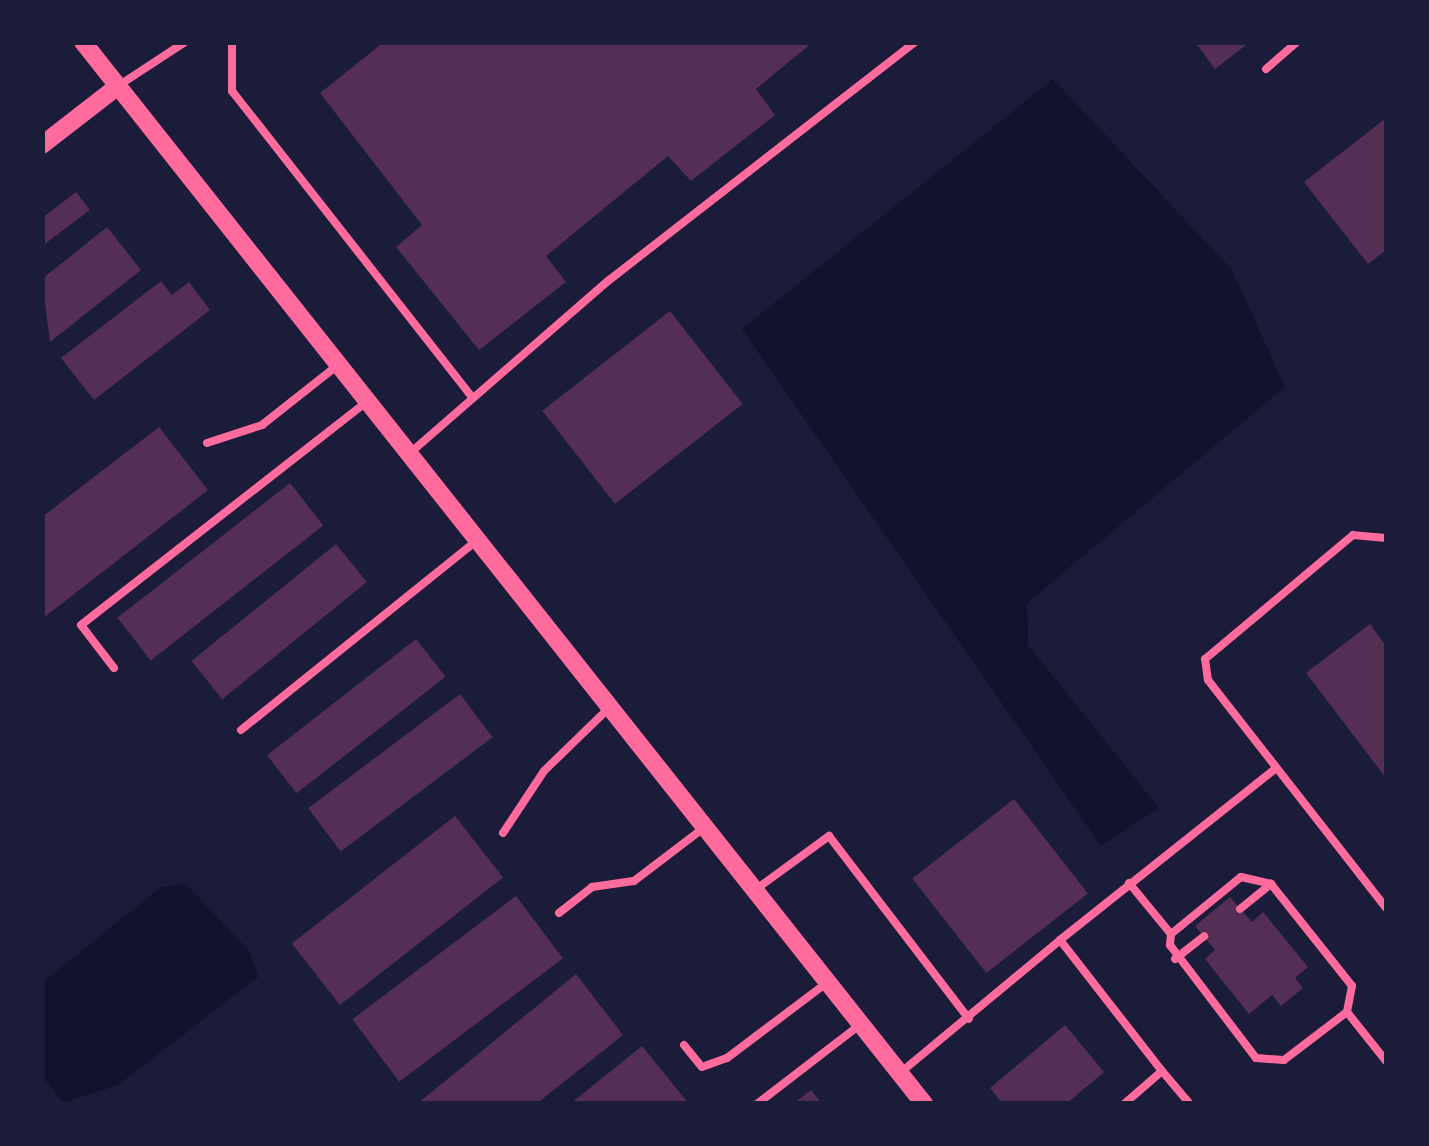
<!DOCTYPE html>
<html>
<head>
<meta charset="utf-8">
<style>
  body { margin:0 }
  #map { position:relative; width:1429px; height:1146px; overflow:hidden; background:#1b1b3a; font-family:Raleway,sans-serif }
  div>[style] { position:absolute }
  .water>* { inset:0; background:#12122b }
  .building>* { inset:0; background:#542f53; transform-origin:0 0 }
  .service>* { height:8px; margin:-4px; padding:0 4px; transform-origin:4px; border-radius:4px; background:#ff6b9d }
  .tertiary>* { height:18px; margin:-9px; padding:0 9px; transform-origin:9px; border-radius:9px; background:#ff6b9d }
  span { translate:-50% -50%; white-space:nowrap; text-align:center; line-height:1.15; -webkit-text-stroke:8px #1b1b3a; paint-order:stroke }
  .frame { position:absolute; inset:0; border:45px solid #1b1b3a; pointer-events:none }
</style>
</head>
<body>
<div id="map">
  <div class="water">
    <i style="clip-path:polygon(1053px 79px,1232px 270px,1285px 387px,1027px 603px,1028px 645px,1159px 808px,1101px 846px,742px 329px)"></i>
    <i style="clip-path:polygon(186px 884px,250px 952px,258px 977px,118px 1085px,63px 1103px,43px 1077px,43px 982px,161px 887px)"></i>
  </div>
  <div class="building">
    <i style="clip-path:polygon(384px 42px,813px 42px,756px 89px,775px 115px,691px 181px,668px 156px,546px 256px,566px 282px,479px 350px,396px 247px,422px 225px,320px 93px)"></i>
    <i style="clip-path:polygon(1195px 42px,1250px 42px,1215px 69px)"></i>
    <i style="clip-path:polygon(1386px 118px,1386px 250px,1368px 264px,1304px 182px)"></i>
    <i style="clip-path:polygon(76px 192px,90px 210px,42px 246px,42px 218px)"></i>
    <i style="clip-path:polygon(107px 227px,141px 270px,50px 342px,42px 279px)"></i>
    <i style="clip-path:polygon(161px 281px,172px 295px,189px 282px,210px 310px,94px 400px,61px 358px)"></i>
    <i style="left:670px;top:311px;width:118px;height:162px;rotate:52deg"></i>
    <i style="clip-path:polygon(159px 427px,208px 490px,42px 619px,42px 517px)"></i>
    <i style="left:290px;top:483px;width:54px;height:219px;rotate:52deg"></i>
    <i style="left:336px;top:544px;width:49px;height:186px;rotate:51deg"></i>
    <i style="clip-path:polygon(1370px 624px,1386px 646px,1386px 778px,1306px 673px)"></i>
    <i style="left:416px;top:639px;width:48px;height:189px;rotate:52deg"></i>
    <i style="left:460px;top:694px;width:54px;height:190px;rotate:53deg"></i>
    <i style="left:1014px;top:799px;width:120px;height:129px;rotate:52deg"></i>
    <i style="left:455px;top:816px;width:78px;height:207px;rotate:52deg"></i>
    <i style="left:516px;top:896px;width:78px;height:205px;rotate:53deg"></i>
    <i style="clip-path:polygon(1230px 897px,1252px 922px,1263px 912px,1308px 967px,1295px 978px,1303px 988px,1281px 1006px,1272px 995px,1249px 1014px,1205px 959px,1215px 950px,1195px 926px)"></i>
    <i style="clip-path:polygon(576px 974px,623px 1035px,536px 1104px,417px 1104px)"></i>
    <i style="clip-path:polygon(1065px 1025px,1104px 1072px,1066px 1104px,1003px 1104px,990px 1088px)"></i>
    <i style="clip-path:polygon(642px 1046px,689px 1104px,570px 1104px)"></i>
    <i style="clip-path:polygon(811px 1090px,822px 1104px,793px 1104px)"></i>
  </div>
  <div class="service">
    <i style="left:232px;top:42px;width:49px;rotate:90deg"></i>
    <i style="left:232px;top:91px;width:390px;rotate:51.9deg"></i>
    <i style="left:1266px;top:69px;width:41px;rotate:-41.1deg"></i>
    <i style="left:118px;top:86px;width:80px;rotate:-33.3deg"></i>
    <i style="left:207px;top:443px;width:58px;rotate:-18.1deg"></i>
    <i style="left:262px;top:425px;width:97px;rotate:-38.3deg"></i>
    <i style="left:410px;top:453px;width:262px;rotate:-41deg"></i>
    <i style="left:608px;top:281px;width:389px;rotate:-37.9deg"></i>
    <i style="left:1386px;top:538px;width:33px;rotate:-175deg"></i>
    <i style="left:1353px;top:535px;width:193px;rotate:140deg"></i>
    <i style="left:1205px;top:659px;width:21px;rotate:82deg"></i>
    <i style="left:1208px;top:680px;width:289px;rotate:52deg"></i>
    <i style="left:114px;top:668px;width:54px;rotate:-127.5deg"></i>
    <i style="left:81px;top:625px;width:364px;rotate:-38deg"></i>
    <i style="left:241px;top:730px;width:302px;rotate:-38.8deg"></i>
    <i style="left:503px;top:833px;width:74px;rotate:-56.5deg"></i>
    <i style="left:544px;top:771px;width:92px;rotate:-44.1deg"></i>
    <i style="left:1241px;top:877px;width:31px;rotate:13deg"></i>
    <i style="left:1271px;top:884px;width:130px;rotate:51.5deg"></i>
    <i style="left:1352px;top:986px;width:26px;rotate:101deg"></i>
    <i style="left:1347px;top:1012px;width:79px;rotate:142.7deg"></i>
    <i style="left:1284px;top:1060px;width:28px;rotate:-176deg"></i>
    <i style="left:1256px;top:1058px;width:142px;rotate:-127.3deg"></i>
    <i style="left:1170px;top:945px;width:11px;rotate:-85deg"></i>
    <i style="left:1171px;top:934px;width:90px;rotate:-39.2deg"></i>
    <i style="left:1129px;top:883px;width:66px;rotate:50.5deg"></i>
    <i style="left:755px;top:890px;width:92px;rotate:-36.1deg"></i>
    <i style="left:829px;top:836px;width:230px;rotate:52.6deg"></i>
    <i style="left:1240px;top:909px;width:40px;rotate:-39deg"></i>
    <i style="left:559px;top:913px;width:42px;rotate:-38.2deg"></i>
    <i style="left:592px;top:887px;width:42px;rotate:-8.1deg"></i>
    <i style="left:634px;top:881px;width:89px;rotate:-37.3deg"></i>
    <i style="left:1060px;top:940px;width:276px;rotate:-38.5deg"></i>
    <i style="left:1175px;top:959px;width:37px;rotate:-38deg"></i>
    <i style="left:1347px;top:1012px;width:63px;rotate:51.5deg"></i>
    <i style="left:684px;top:1045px;width:28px;rotate:51deg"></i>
    <i style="left:702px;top:1067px;width:27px;rotate:-20deg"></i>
    <i style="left:727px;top:1058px;width:126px;rotate:-37deg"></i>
    <i style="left:900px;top:1073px;width:208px;rotate:-39.7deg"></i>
    <i style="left:1060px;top:940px;width:166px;rotate:52.1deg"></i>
    <i style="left:757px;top:1104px;width:131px;rotate:-37.6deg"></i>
    <i style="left:1124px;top:1104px;width:50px;rotate:-41deg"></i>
    <i style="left:1162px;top:1071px;width:43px;rotate:49.7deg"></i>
  </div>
  <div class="tertiary">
    <i style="left:83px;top:42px;width:1355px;rotate:51.62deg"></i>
    <i style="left:42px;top:145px;width:96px;rotate:-37.8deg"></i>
  </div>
  <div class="frame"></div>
</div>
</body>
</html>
